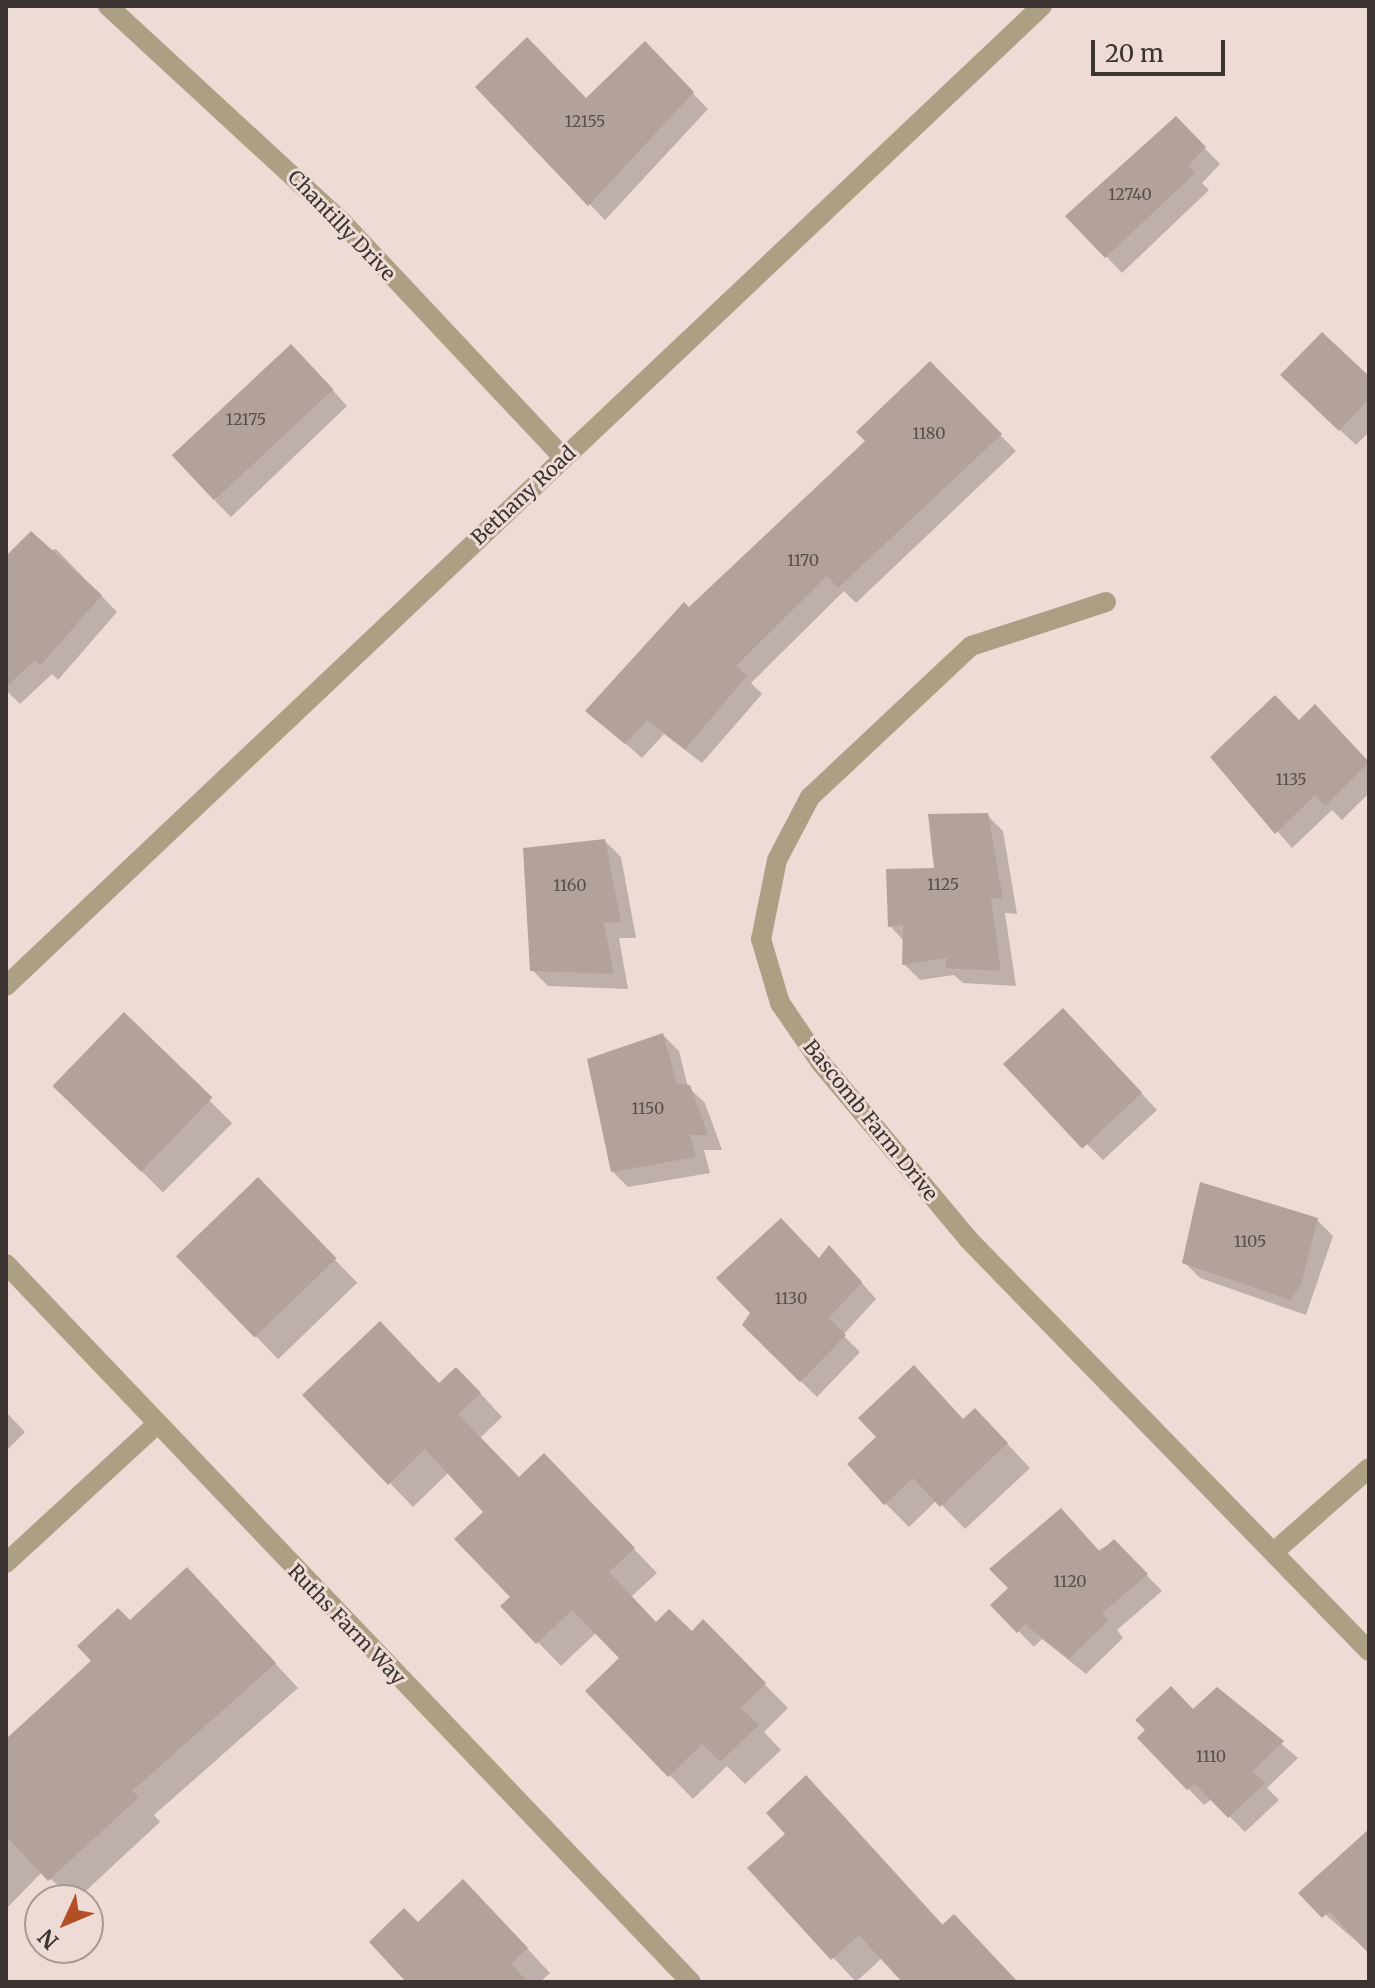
<!DOCTYPE html>
<html>
<head>
<meta charset="utf-8">
<style>
  body { margin:0 }
  #map { position:relative; width:1375px; height:1988px; overflow:hidden; background:#eedbd5; font-family:Merriweather,serif }
  div>[style] { position:absolute }
  .shadow>* { inset:0; background:#0003; transform-origin:0 0 }
  .building>* { inset:0; background:#b3a29c; transform-origin:0 0 }
  .minor>* { height:20px; margin:-10px; padding:0 10px; transform-origin:10px; border-radius:10px; background:#ad9f84 }
  span { translate:-50% -50%; white-space:nowrap; text-align:center; line-height:1.15; -webkit-text-stroke:6px #eedbd5; paint-order:stroke }
  .number-label { font-size:16px; color:#59504c }
  .number-label span { -webkit-text-stroke-width:0 }
  .street-label { font-size:20px; color:#3b3431 }
  .frame { position:absolute; inset:0; border:8px solid #3b3431; pointer-events:none }
  .north { position:absolute; left:24px; top:1884px; width:80px; height:80px; box-sizing:border-box; background:#eedbd5; border:2px solid #a69893; border-radius:50%; rotate:226deg; font-size:22px; font-weight:700; line-height:32px; text-align:center; color:#3b3431 }
  .north::after { content:''; display:block; margin:auto; width:28px; height:36px; background:#b44e24; clip-path:polygon(50% 0,100% 100%,50% 72%,0 100%) }
  .scale { position:absolute; left:1091px; top:40px; width:134px; height:36px; box-sizing:border-box; border:4px solid #3b3431; border-top:0; padding-left:10px; font-size:24px; line-height:28px; white-space:nowrap; color:#3b3431; -webkit-text-stroke:6px #eedbd5; paint-order:stroke }
</style>
</head>
<body>
<div id="map">
  <div class="shadow">
    <i style="clip-path:polygon(645px 44px,708px 109px,605px 220px,477px 87px,586px 101px)"></i>
    <i style="clip-path:polygon(1176px 119px,1220px 164px,1202px 183px,1209px 190px,1122px 273px,1068px 216px)"></i>
    <i style="clip-path:polygon(307px 362px,347px 406px,231px 517px,215px 501px)"></i>
    <i style="clip-path:polygon(930px 364px,1016px 451px,856px 603px,844px 591px,751px 683px,762px 694px,702px 763px,664px 734px,642px 758px,588px 711px,868px 441px)"></i>
    <i style="clip-path:polygon(1369px 379px,1369px 432px,1356px 445px,1298px 391px)"></i>
    <i style="clip-path:polygon(56px 549px,117px 612px,58px 680px,52px 674px,20px 704px,6px 690px,6px 559px)"></i>
    <i style="clip-path:polygon(1299px 722px,1331px 723px,1369px 764px,1369px 793px,1342px 820px,1332px 810px,1292px 848px,1213px 758px)"></i>
    <i style="clip-path:polygon(987px 815px,1003px 831px,1017px 914px,1005px 913px,1016px 986px,963px 983px,954px 975px,920px 980px,904px 964px,904px 941px,890px 926px)"></i>
    <i style="clip-path:polygon(605px 841px,621px 857px,636px 938px,619px 938px,628px 989px,548px 986px,532px 970px)"></i>
    <i style="left:124px;top:1015px;width:153px;height:98px;rotate:45deg"></i>
    <i style="clip-path:polygon(1079px 1026px,1157px 1110px,1103px 1160px,1007px 1065px)"></i>
    <i style="clip-path:polygon(663px 1035px,679px 1051px,688px 1087px,705px 1103px,722px 1150px,704px 1150px,710px 1173px,628px 1187px,612px 1171px)"></i>
    <i style="left:258px;top:1180px;width:143px;height:110px;rotate:46deg"></i>
    <i style="clip-path:polygon(1317px 1220px,1333px 1236px,1306px 1315px,1200px 1278px,1184px 1262px)"></i>
    <i style="clip-path:polygon(845px 1264px,876px 1299px,843px 1335px,860px 1352px,817px 1397px,744px 1325px)"></i>
    <i style="clip-path:polygon(440px 1386px,480px 1393px,502px 1417px,479px 1439px,519px 1480px,567px 1479px,657px 1573px,631px 1597px,656px 1624px,692px 1634px,703px 1622px,788px 1708px,764px 1732px,781px 1750px,745px 1784px,727px 1766px,693px 1799px,587px 1691px,621px 1658px,597px 1632px,561px 1666px,503px 1606px,512px 1597px,485px 1512px,449px 1472px,413px 1507px,305px 1395px)"></i>
    <i style="clip-path:polygon(6px 1412px,25px 1432px,6px 1451px)"></i>
    <i style="clip-path:polygon(964px 1420px,998px 1434px,1030px 1468px,965px 1529px,937px 1500px,909px 1527px,885px 1503px,878px 1437px)"></i>
    <i style="clip-path:polygon(1114px 1542px,1162px 1591px,1117px 1630px,1123px 1638px,1086px 1674px,1042px 1639px,1034px 1647px,993px 1605px)"></i>
    <i style="clip-path:polygon(210px 1593px,298px 1688px,154px 1815px,160px 1822px,76px 1900px,42px 1872px,6px 1909px,6px 1742px,130px 1623px)"></i>
    <i style="clip-path:polygon(1217px 1689px,1298px 1758px,1267px 1788px,1279px 1800px,1245px 1832px,1212px 1799px,1204px 1805px,1139px 1738px,1194px 1712px)"></i>
    <i style="clip-path:polygon(830px 1801px,944px 1926px,1016px 1982px,905px 1982px,882px 1958px,856px 1982px,750px 1868px)"></i>
    <i style="clip-path:polygon(1369px 1831px,1369px 1952px,1300px 1893px)"></i>
    <i style="clip-path:polygon(487px 1905px,550px 1973px,540px 1982px,412px 1982px,418px 1925px)"></i>
  </div>
  <div class="building">
    <i style="clip-path:polygon(527px 37px,586px 98px,645px 41px,694px 92px,588px 206px,475px 87px)"></i>
    <i style="clip-path:polygon(1176px 116px,1206px 147px,1188px 166px,1195px 173px,1105px 258px,1065px 216px)"></i>
    <i style="clip-path:polygon(1322px 332px,1369px 376px,1369px 399px,1339px 431px,1280px 375px)"></i>
    <i style="left:291px;top:344px;width:62px;height:163px;rotate:47deg"></i>
    <i style="clip-path:polygon(930px 361px,1002px 434px,838px 588px,827px 576px,736px 666px,747px 676px,685px 749px,647px 720px,625px 744px,585px 711px,684px 602px,689px 607px,865px 441px,856px 432px)"></i>
    <i style="clip-path:polygon(31px 531px,102px 595px,41px 665px,35px 660px,6px 687px,6px 556px)"></i>
    <i style="clip-path:polygon(1275px 695px,1299px 720px,1315px 704px,1369px 762px,1325px 806px,1315px 795px,1275px 834px,1210px 757px)"></i>
    <i style="clip-path:polygon(988px 813px,1003px 899px,991px 898px,1001px 971px,945px 968px,947px 958px,902px 965px,903px 924px,888px 927px,886px 869px,934px 868px,928px 814px)"></i>
    <i style="clip-path:polygon(605px 839px,621px 922px,604px 923px,614px 974px,530px 971px,523px 848px)"></i>
    <i style="left:1063px;top:1008px;width:116px;height:82px;rotate:47deg"></i>
    <i style="left:124px;top:1012px;width:123px;height:103px;rotate:44deg"></i>
    <i style="clip-path:polygon(663px 1033px,677px 1084px,690px 1085px,708px 1135px,690px 1135px,696px 1157px,611px 1172px,587px 1059px)"></i>
    <i style="left:258px;top:1177px;width:113px;height:114px;rotate:46deg"></i>
    <i style="clip-path:polygon(1200px 1182px,1318px 1218px,1301px 1284px,1290px 1300px,1182px 1263px)"></i>
    <i style="clip-path:polygon(781px 1218px,819px 1258px,829px 1245px,862px 1282px,829px 1318px,846px 1335px,800px 1382px,742px 1325px,750px 1313px,716px 1278px)"></i>
    <i style="clip-path:polygon(380px 1321px,439px 1383px,456px 1367px,481px 1393px,458px 1414px,519px 1477px,544px 1453px,635px 1548px,609px 1572px,656px 1622px,669px 1609px,692px 1631px,703px 1619px,766px 1683px,741px 1708px,759px 1725px,720px 1762px,702px 1744px,668px 1777px,585px 1691px,619px 1658px,572px 1610px,536px 1644px,500px 1606px,510px 1597px,454px 1539px,483px 1512px,425px 1449px,388px 1485px,302px 1395px)"></i>
    <i style="clip-path:polygon(914px 1365px,963px 1419px,975px 1408px,1008px 1443px,940px 1507px,913px 1478px,884px 1505px,847px 1464px,876px 1437px,858px 1418px)"></i>
    <i style="clip-path:polygon(1061px 1508px,1100px 1552px,1114px 1539px,1148px 1574px,1102px 1613px,1108px 1621px,1069px 1659px,1025px 1624px,1017px 1633px,990px 1605px,1008px 1588px,989px 1569px)"></i>
    <i style="clip-path:polygon(187px 1567px,276px 1663px,132px 1791px,139px 1797px,48px 1881px,6px 1836px,6px 1739px,91px 1661px,77px 1646px,118px 1608px,130px 1620px)"></i>
    <i style="clip-path:polygon(1171px 1686px,1193px 1709px,1217px 1687px,1284px 1741px,1253px 1771px,1265px 1783px,1228px 1818px,1195px 1784px,1187px 1790px,1137px 1738px,1145px 1730px,1135px 1720px)"></i>
    <i style="clip-path:polygon(806px 1775px,942px 1925px,954px 1914px,1018px 1982px,902px 1982px,859px 1935px,831px 1960px,747px 1868px,785px 1834px,766px 1813px)"></i>
    <i style="clip-path:polygon(1369px 1829px,1369px 1954px,1329px 1911px,1322px 1918px,1298px 1893px)"></i>
    <i style="clip-path:polygon(463px 1879px,528px 1948px,511px 1964px,528px 1982px,406px 1982px,369px 1942px,404px 1908px,418px 1922px)"></i>
  </div>
  <div class="minor">
    <i style="left:108px;top:6px;width:320px;rotate:42.7deg"></i>
    <i style="left:343px;top:223px;width:321px;rotate:46.8deg"></i>
    <i style="left:1106px;top:602px;width:142px;rotate:161.9deg"></i>
    <i style="left:971px;top:646px;width:221px;rotate:136.8deg"></i>
    <i style="left:810px;top:797px;width:71px;rotate:117.6deg"></i>
    <i style="left:777px;top:860px;width:81px;rotate:101.4deg"></i>
    <i style="left:761px;top:939px;width:67px;rotate:73.5deg"></i>
    <i style="left:780px;top:1003px;width:73px;rotate:55.7deg"></i>
    <i style="left:821px;top:1063px;width:229px;rotate:50.1deg"></i>
    <i style="left:968px;top:1239px;width:575px;rotate:45.78deg"></i>
    <i style="left:6px;top:986px;width:1426px;rotate:-43.41deg"></i>
    <i style="left:6px;top:1264px;width:992px;rotate:46.35deg"></i>
    <i style="left:1275px;top:1551px;width:125px;rotate:-41.4deg"></i>
    <i style="left:6px;top:1563px;width:204px;rotate:-42.6deg"></i>
  </div>
  <div class="number-label">
    <span style="left:585px;top:121px">12155</span>
    <span style="left:1130px;top:194px">12740</span>
    <span style="left:246px;top:419px">12175</span>
    <span style="left:929px;top:433px">1180</span>
    <span style="left:803px;top:560px">1170</span>
    <span style="left:1291px;top:779px">1135</span>
    <span style="left:943px;top:884px">1125</span>
    <span style="left:570px;top:885px">1160</span>
    <span style="left:648px;top:1108px">1150</span>
    <span style="left:1250px;top:1241px">1105</span>
    <span style="left:791px;top:1298px">1130</span>
    <span style="left:1070px;top:1581px">1120</span>
    <span style="left:1211px;top:1756px">1110</span>
  </div>
  <div class="street-label">
    <span style="left:342px;top:225px;rotate:46deg">Chantilly Drive</span>
    <span style="left:523px;top:495px;rotate:-43deg">Bethany Road</span>
    <span style="left:871px;top:1120px;rotate:51deg">Bascomb Farm Drive</span>
    <span style="left:347px;top:1624px;rotate:46deg">Ruths Farm Way</span>
  </div>
  <div class="frame"></div>
  <div class="north">N</div>
  <div class="scale">20 m</div>
</div>
</body>
</html>
